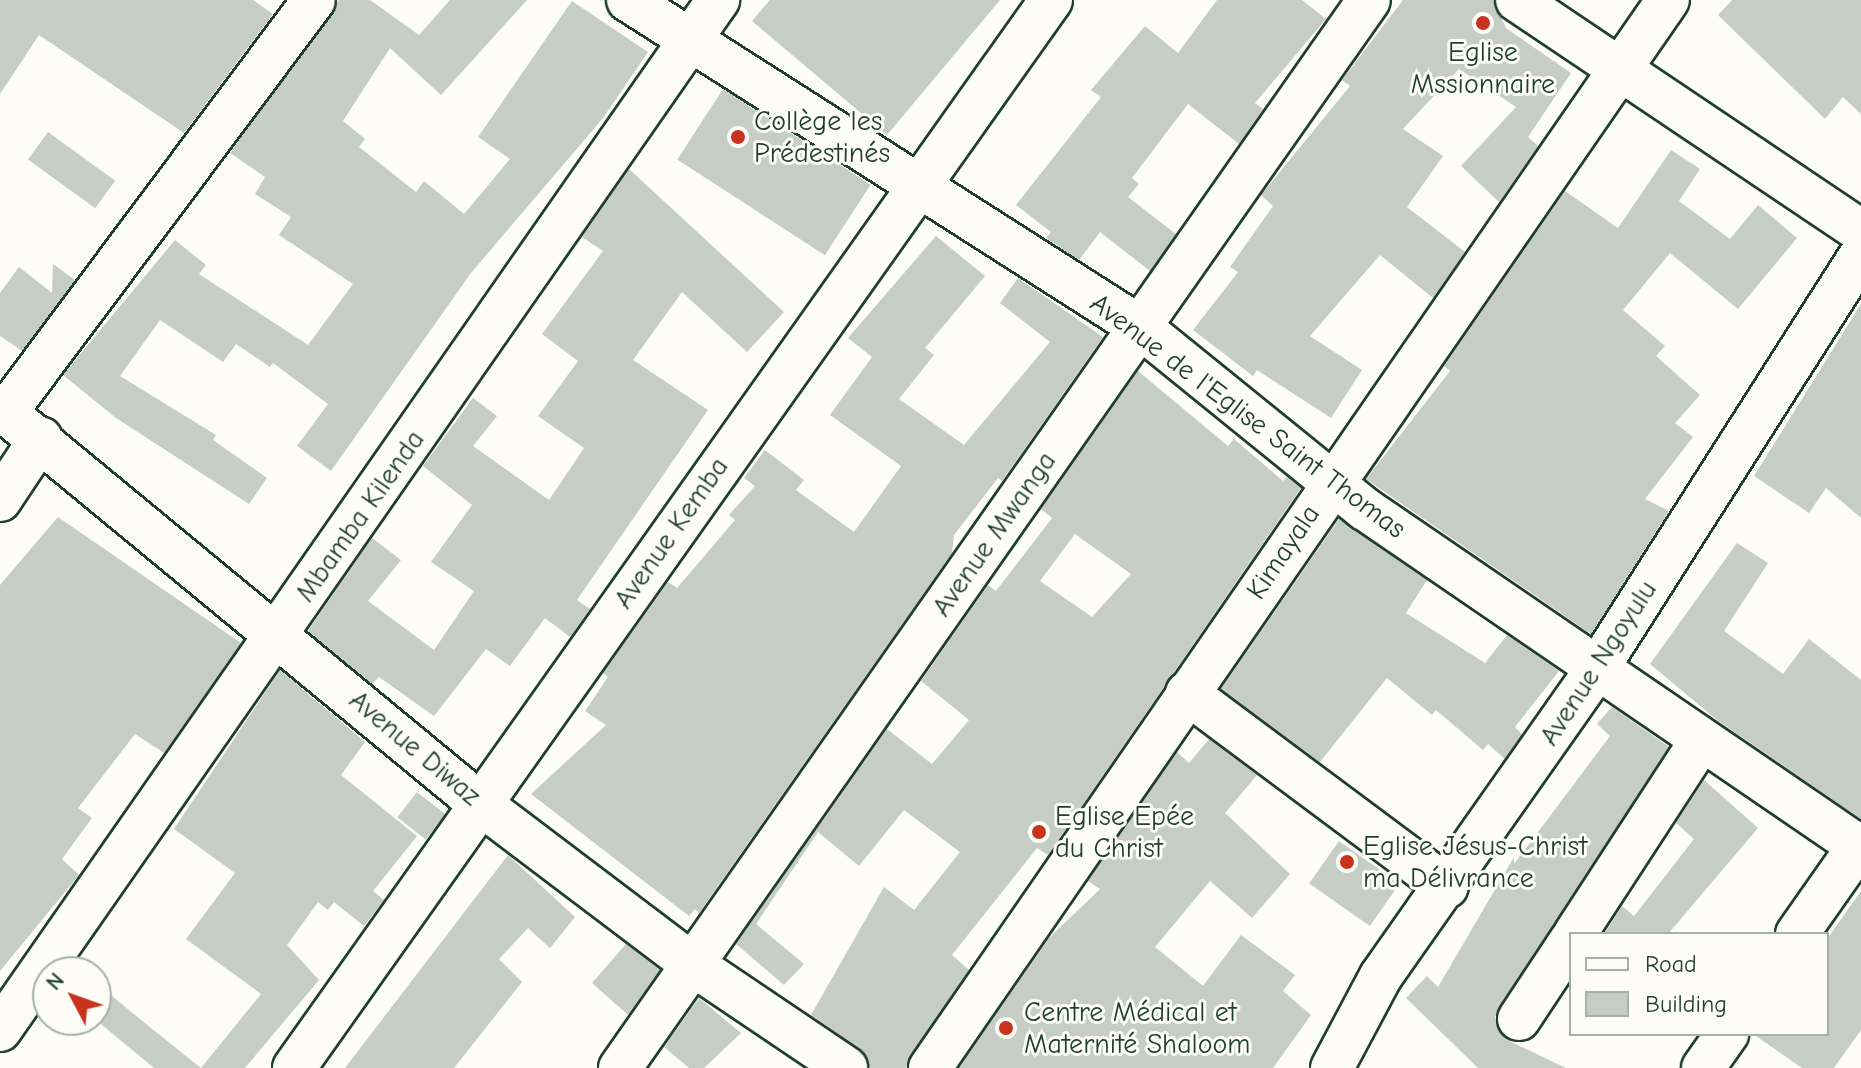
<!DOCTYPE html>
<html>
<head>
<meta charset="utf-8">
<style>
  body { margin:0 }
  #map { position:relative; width:1861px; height:1068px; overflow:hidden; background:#fdfcf7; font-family:"Comic Neue",sans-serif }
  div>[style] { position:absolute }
  .building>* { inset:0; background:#c6cdc7; transform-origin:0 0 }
  .roads { filter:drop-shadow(2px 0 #1f3d34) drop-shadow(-2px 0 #1f3d34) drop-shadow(0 2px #1f3d34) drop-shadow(0 -2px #1f3d34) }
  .street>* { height:42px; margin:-21px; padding:0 21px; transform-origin:21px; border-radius:21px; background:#fdfcf7 }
  .dots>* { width:22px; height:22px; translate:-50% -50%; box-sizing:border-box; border:4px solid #fdfcf7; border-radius:50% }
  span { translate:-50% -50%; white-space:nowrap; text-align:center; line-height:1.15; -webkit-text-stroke:6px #fdfcf7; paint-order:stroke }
  .poi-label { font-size:28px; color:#1f3d34 }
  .left { translate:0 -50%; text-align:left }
  .street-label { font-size:28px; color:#1f3d34 }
  .legend { position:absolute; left:1569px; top:932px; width:260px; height:104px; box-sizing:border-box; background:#fdfcf7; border:2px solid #a4b0a9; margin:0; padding:10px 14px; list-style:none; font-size:24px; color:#1f3d34 }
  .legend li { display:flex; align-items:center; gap:16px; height:40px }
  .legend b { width:40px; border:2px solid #a4b0a9 }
  .north { position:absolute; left:32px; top:956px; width:80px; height:80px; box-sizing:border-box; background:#fdfcf7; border:2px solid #a4b0a9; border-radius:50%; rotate:311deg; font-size:22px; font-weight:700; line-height:32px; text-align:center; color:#1f3d34 }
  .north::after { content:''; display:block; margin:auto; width:28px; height:36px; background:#c8321e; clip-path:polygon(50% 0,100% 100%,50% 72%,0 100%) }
</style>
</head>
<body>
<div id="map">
  <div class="building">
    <i style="clip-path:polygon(0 0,253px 0,273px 14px,184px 133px,39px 35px,0 94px)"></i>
    <i style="clip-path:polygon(339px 0,370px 0,419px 35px,450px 0,527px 0,441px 95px,390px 48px,343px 121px,365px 139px,359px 147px,416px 192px,424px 181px,464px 214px,510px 159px,478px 137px,572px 1px,648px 52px,603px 118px,471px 273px,331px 471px,297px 446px,328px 404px,273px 363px,270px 367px,236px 344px,223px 362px,160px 320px,120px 376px,216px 435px,213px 440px,267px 478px,249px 504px,116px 418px,63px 375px,175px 240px,206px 265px,199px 274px,308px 345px,353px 284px,279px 235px,291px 217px,255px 194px,265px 177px,230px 153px)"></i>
    <i style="clip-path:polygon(770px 0,1000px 0,887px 135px,752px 21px)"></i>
    <i style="clip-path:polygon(1217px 0,1302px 0,1326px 19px,1255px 103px,1263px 109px,1239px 144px,1188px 104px,1132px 178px,1139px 184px,1128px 197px,1176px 234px,1150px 271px,1100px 232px,1079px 260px,1046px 238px,1051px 232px,1016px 205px,1101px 97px,1091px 90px,1145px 26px,1178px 53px)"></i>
    <i style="clip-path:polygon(1403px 0,1493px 0,1506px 28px,1571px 73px,1528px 137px,1538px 146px,1499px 202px,1461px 166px,1516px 107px,1459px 69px,1403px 129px,1443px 156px,1407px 207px,1465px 252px,1433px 298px,1380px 255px,1310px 336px,1362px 370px,1331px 418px,1257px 370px,1253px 376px,1193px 330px,1238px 272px,1230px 267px,1273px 206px,1261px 195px,1350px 86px,1342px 80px)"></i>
    <i style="clip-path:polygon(1732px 0,1861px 0,1861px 114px,1843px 97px,1825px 119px,1718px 15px)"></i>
    <i style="left:723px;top:89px;width:176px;height:84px;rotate:33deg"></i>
    <i style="left:48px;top:132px;width:83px;height:34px;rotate:36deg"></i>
    <i style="clip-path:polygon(1671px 150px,1700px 169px,1679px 201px,1730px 239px,1758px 205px,1797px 238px,1738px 309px,1670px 253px,1623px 310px,1665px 346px,1656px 356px,1700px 395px,1675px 423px,1693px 437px,1645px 499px,1669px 511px,1591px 634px,1366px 479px,1450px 371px,1444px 366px,1565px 191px,1618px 228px)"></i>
    <i style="clip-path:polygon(629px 169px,784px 312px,747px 352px,682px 292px,633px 360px,708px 410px,577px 600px,590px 609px,570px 637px,545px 618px,510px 666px,486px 649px,434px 716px,379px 677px,372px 684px,308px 631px,372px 538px,401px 560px,368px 601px,434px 650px,474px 591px,431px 562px,472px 505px,423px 466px,473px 398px,497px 416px,473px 446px,549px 500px,584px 448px,538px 416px,578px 361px,542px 334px,603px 251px,582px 237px)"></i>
    <i style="clip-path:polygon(936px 236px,985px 276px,925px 348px,934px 355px,899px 399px,964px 445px,1050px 342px,1000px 303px,1018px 278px,1103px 337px,1002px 481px,998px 478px,954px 535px,952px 553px,699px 913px,695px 909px,689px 916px,531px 794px,606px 725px,585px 711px,608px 677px,603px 673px,668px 582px,677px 588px,735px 520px,729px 515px,755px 486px,744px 478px,765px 450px,804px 480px,796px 490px,854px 532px,901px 466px,830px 415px,872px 357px,848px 338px)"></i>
    <i style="clip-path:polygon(53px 264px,75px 280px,22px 351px,0 336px,0 293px,19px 267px,52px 293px)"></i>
    <i style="clip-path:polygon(1861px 304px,1861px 518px,1826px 488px,1809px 513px,1754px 476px)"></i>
    <i style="clip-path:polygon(evenodd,1138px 371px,1228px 446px,1234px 439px,1283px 481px,1287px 477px,1301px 488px,1048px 855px,1037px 848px,952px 955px,969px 970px,906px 1068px,870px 1068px,860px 1049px,811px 1015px,884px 887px,914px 910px,960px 852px,904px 810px,859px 866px,818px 832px,756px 924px,804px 964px,784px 985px,736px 944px,887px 729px,932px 764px,969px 720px,921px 681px,988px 585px,996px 591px,1052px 518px,1041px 509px,1138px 371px,1075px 534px,1131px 574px,1092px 617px,1040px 581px,1075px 534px)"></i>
    <i style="clip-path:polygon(58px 517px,241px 643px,164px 753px,135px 734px,78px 808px,92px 818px,62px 859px,79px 875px,0 971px,0 585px)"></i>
    <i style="clip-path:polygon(1339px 519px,1427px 580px,1406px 613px,1485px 663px,1507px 635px,1559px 671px,1515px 727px,1522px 734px,1505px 759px,1488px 744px,1483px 750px,1436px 710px,1432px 715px,1387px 678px,1320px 762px,1221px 689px)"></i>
    <i style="clip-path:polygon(1737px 543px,1768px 563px,1724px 631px,1783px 674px,1809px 639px,1861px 680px,1861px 819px,1717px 720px,1650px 664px)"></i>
    <i style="clip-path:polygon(280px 670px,365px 742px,341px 775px,417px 836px,373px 891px,384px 900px,364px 926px,334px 902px,328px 910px,318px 902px,287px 945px,319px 980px,245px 1068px,201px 1068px,261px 994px,186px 939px,235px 873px,174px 829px)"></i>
    <i style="clip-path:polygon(1612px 707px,1669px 747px,1495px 1017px,1505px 1039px,1566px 1068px,1478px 1068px,1406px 998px,1427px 976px,1438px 987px,1514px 857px,1514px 864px,1610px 736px,1597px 724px)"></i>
    <i style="clip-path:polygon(1209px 739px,1257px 775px,1225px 813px,1290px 874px,1252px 918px,1210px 881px,1155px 947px,1203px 986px,1241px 935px,1295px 975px,1283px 991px,1311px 1015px,1273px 1068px,959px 1068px,1049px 938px,1100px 889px,1088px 881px,1177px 752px,1189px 763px)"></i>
    <i style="clip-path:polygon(1704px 780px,1758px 828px,1668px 934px,1604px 934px,1622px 906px,1634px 916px,1694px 839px,1676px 823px)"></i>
    <i style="left:417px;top:792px;width:36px;height:32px;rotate:38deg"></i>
    <i style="left:1339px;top:841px;width:74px;height:52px;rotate:35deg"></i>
    <i style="clip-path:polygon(508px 855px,575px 917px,550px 948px,528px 928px,499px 959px,522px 982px,454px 1068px,345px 1068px)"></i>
    <i style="clip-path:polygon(1861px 891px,1861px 1030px,1834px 1068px,1802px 1068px,1753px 1034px,1827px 1034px,1827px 939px)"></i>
    <i style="clip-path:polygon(626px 944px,660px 970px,628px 1015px,592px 983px)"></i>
    <i style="clip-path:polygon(96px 983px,151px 1028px,201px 1068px,154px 1068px,96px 1020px)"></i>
    <i style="clip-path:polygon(699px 998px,741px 1033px,704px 1068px,689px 1068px,664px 1047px)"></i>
  </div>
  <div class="roads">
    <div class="street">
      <i style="left:628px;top:0;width:608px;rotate:32.57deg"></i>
      <i style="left:1140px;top:327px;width:289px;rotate:39deg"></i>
      <i style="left:1365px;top:509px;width:601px;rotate:34.35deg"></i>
      <i style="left:1517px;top:0;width:414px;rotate:33.9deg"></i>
      <i style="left:0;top:408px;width:621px;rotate:39.51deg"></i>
      <i style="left:479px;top:803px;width:267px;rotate:37.1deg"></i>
      <i style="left:692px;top:964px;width:186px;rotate:34deg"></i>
      <i style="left:6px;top:412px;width:514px;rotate:-53.22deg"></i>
      <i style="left:0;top:500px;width:74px;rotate:-56.5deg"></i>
      <i style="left:1187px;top:693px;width:324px;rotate:36.7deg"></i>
      <i style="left:1575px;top:934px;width:230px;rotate:-56.9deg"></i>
      <i style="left:1797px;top:934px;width:111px;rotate:-54.9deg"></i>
      <i style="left:1519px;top:1019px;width:95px;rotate:-56.6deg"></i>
      <i style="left:0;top:1030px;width:1256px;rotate:-55.12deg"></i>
      <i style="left:294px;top:1068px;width:1309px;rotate:-54.67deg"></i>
      <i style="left:620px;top:1068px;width:1304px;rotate:-54.96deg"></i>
      <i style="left:930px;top:1068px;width:1298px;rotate:-55.36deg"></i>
      <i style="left:1332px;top:1068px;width:104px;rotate:-62deg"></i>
      <i style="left:1381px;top:976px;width:375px;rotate:-54.9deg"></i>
      <i style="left:1597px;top:669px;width:491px;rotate:-57.5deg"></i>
      <i style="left:1703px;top:1068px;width:42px;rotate:-54.8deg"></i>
    </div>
  </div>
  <div class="dots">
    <i style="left:1483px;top:23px;background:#c8321e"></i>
    <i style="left:738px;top:137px;background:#c8321e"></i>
    <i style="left:1039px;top:832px;background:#c8321e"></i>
    <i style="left:1347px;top:862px;background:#c8321e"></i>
    <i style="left:1006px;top:1028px;background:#c8321e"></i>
  </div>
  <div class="poi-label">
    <span style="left:1483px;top:68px">Eglise<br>Mssionnaire</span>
    <span class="left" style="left:754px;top:137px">Collège les<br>Prédestinés</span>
    <span class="left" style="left:1055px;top:832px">Eglise Epée<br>du Christ</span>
    <span class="left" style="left:1363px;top:862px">Eglise Jésus-Christ<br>ma Délivrance</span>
    <span class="left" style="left:1024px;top:1028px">Centre Médical et<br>Maternité Shaloom</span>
  </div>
  <div class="street-label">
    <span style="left:1248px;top:416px;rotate:37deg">Avenue de l'Eglise Saint Thomas</span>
    <span style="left:360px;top:516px;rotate:-55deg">Mbamba Kilenda</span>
    <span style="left:671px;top:533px;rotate:-55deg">Avenue Kemba</span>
    <span style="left:994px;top:534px;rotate:-55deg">Avenue Mwanga</span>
    <span style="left:1283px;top:552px;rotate:-56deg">Kimayala</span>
    <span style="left:1598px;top:663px;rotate:-57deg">Avenue Ngoyulu</span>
    <span style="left:415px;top:748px;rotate:40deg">Avenue Diwaz</span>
  </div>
  <ul class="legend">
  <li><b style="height:10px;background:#fdfcf7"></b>Road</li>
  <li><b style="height:22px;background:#c6cdc7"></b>Building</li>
  </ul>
  <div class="north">N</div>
</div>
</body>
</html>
